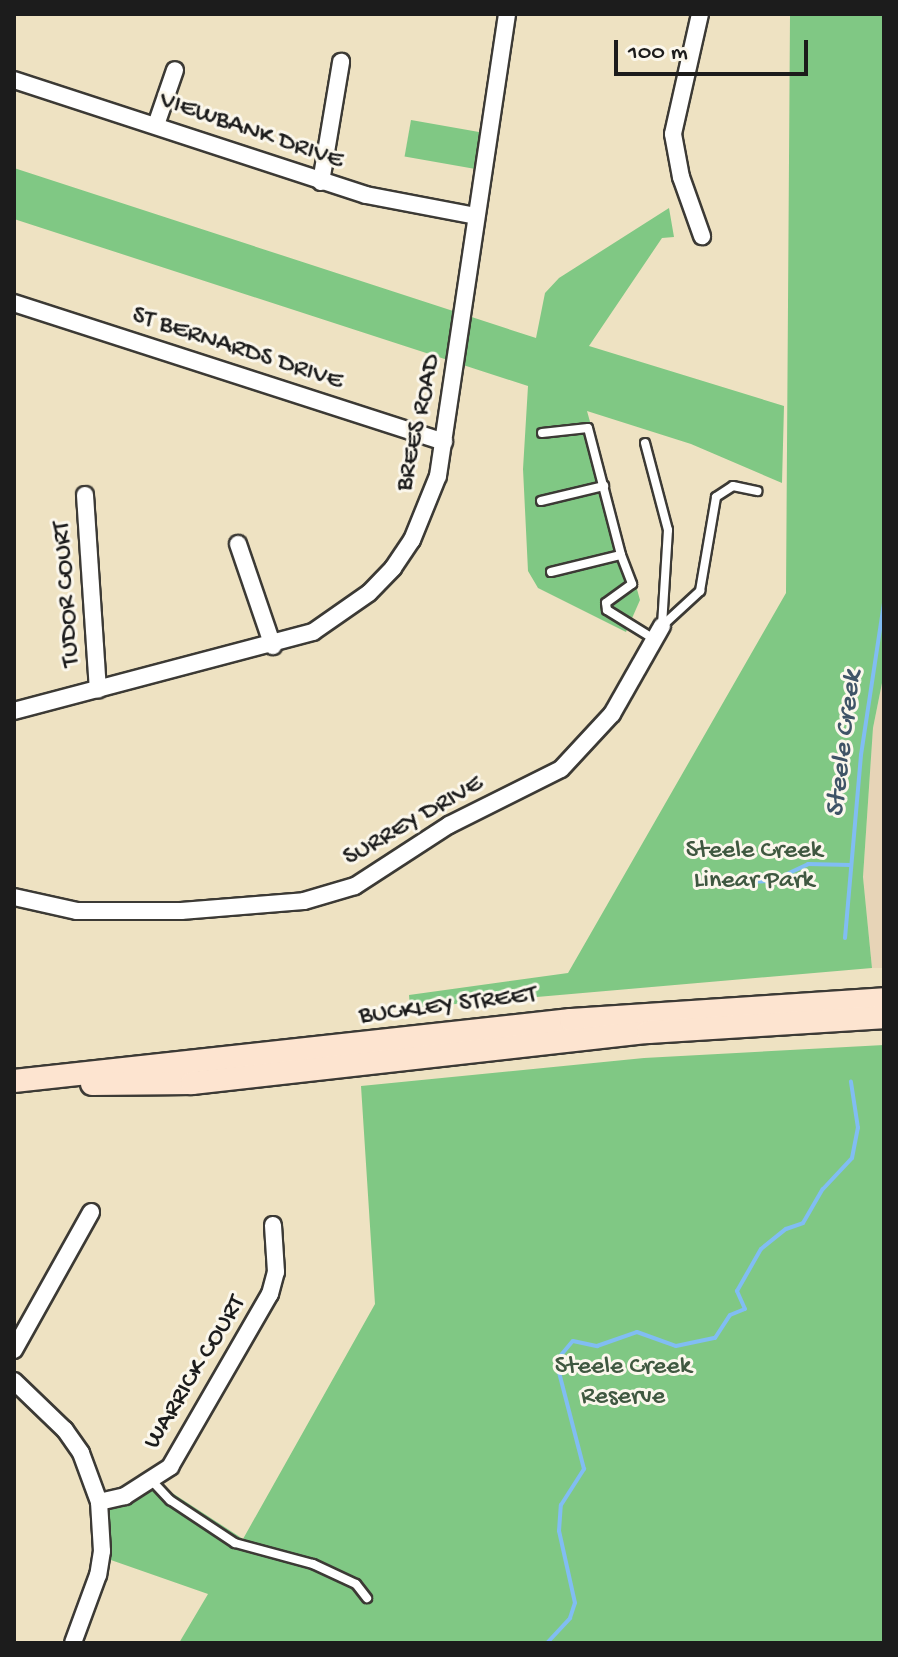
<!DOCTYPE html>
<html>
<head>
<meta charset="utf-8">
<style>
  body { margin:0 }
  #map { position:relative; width:898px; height:1657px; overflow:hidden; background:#eee2c2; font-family:"Gochi Hand",sans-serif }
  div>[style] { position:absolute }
  .built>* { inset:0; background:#e7d4b7 }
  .green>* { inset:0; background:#80c884; transform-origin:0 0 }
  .stream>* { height:4px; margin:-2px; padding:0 2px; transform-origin:2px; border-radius:2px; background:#81bdf3 }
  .roads { filter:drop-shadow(2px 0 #3c3a35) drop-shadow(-2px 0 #3c3a35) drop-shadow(0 2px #3c3a35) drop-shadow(0 -2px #3c3a35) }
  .service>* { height:8px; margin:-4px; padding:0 4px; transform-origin:4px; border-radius:4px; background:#fff }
  .minor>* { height:16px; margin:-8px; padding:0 8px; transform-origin:8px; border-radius:8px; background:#fff }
  .secondary>* { height:22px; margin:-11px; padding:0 11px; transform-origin:11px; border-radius:11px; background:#fde4d0 }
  span { translate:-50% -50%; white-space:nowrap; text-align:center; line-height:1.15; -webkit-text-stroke:6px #fbf7ec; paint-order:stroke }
  .street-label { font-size:26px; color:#1c1c1c }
  .park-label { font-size:26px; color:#3f5840 }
  .water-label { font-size:28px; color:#3f5467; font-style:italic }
  .frame { position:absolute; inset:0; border:16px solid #1c1c1c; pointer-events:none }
  .scale { position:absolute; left:614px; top:40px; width:194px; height:36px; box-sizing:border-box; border:4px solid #1c1c1c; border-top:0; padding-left:10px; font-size:24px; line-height:28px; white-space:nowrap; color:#1c1c1c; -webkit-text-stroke:6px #fbf7ec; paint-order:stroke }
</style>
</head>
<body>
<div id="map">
  <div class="built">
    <i style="clip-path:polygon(884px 673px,884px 968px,872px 968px,863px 877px,873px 728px)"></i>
  </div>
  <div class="green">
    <i style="clip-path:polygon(790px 14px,884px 14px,884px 673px,873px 728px,863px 877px,872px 968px,410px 1008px,409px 995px,568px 973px,786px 593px)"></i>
    <i style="left:411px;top:120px;width:72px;height:37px;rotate:10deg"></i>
    <i style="clip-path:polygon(14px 168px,536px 338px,545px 293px,559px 278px,669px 208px,674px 237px,662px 238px,589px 346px,784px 406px,782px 483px,691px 444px,587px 411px,640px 600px,626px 632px,538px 588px,528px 571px,523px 469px,528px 386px,14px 219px)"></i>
    <i style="clip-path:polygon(884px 1045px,884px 1643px,179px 1643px,208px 1594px,108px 1559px,106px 1512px,160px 1485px,243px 1539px,375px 1304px,361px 1086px,644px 1058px)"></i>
  </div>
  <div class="stream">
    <i style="left:750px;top:882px;width:22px;rotate:-3deg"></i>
    <i style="left:772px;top:881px;width:40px;rotate:-25deg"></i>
    <i style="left:808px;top:864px;width:42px;rotate:1.4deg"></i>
    <i style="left:845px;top:938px;width:184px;rotate:-85deg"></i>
    <i style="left:861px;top:755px;width:154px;rotate:-81.4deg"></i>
    <i style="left:547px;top:1643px;width:34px;rotate:-47deg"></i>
    <i style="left:570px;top:1618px;width:16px;rotate:-72deg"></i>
    <i style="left:575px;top:1603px;width:74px;rotate:-102.5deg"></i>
    <i style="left:559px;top:1531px;width:26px;rotate:-86deg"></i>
    <i style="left:561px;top:1505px;width:43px;rotate:-57.4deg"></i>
    <i style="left:584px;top:1469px;width:112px;rotate:-104.5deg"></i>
    <i style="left:556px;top:1361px;width:26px;rotate:-50deg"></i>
    <i style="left:573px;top:1341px;width:25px;rotate:12deg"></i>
    <i style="left:597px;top:1346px;width:42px;rotate:-19.3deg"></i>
    <i style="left:637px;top:1332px;width:41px;rotate:19.7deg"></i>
    <i style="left:676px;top:1346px;width:40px;rotate:-12deg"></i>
    <i style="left:715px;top:1338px;width:27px;rotate:-57deg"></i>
    <i style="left:730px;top:1315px;width:16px;rotate:-22deg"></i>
    <i style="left:745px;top:1309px;width:20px;rotate:-114deg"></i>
    <i style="left:737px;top:1291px;width:48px;rotate:-60.3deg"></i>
    <i style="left:761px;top:1249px;width:32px;rotate:-39deg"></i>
    <i style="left:786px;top:1229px;width:18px;rotate:-19deg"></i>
    <i style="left:803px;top:1223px;width:39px;rotate:-60deg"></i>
    <i style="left:823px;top:1189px;width:42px;rotate:-46.9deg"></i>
    <i style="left:852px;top:1158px;width:31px;rotate:-79deg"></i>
    <i style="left:858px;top:1128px;width:47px;rotate:-98.7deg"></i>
  </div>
  <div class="roads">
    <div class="service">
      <i style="left:542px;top:433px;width:46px;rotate:-6.2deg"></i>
      <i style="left:588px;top:428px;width:131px;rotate:75.4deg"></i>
      <i style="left:645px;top:443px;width:90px;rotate:75.2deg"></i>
      <i style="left:668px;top:530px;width:95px;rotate:93.6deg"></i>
      <i style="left:541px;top:501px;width:65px;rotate:-13.4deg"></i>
      <i style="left:551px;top:572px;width:72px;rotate:-13.7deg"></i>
      <i style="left:621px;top:555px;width:31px;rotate:69deg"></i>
      <i style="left:632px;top:584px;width:32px;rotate:144deg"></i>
      <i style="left:606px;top:603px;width:7px;rotate:82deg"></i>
      <i style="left:607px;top:610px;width:55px;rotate:31.7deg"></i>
      <i style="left:662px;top:626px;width:52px;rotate:-42.6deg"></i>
      <i style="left:700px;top:591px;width:95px;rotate:-80.3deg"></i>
      <i style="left:716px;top:497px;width:20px;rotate:-33deg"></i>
      <i style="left:733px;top:486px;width:25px;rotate:12deg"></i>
      <i style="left:153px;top:1482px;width:25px;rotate:47deg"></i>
      <i style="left:170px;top:1500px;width:78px;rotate:33.5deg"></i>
      <i style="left:235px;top:1543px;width:81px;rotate:15.1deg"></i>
      <i style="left:313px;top:1564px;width:47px;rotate:24.9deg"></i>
      <i style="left:356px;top:1584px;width:18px;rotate:52deg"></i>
    </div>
    <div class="minor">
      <i style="left:700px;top:14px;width:123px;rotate:102.7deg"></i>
      <i style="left:673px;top:134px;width:44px;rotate:79.5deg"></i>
      <i style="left:681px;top:177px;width:63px;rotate:70.4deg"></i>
      <i style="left:14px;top:80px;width:370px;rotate:18.1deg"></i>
      <i style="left:366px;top:195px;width:112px;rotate:10.8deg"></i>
      <i style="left:156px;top:125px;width:58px;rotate:-70.9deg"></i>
      <i style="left:321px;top:182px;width:122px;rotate:-80.5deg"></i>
      <i style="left:14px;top:303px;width:452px;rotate:17.9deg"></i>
      <i style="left:85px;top:495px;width:195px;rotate:86.2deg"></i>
      <i style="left:238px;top:544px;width:108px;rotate:71.1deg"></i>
      <i style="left:14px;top:711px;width:309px;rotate:-14.8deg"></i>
      <i style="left:313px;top:632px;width:68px;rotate:-34.9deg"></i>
      <i style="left:369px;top:593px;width:35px;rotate:-46deg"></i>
      <i style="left:393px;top:568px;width:34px;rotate:-56deg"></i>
      <i style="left:412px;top:540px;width:69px;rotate:-67.9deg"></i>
      <i style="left:438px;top:476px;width:467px;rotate:-81.5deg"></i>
      <i style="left:14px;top:897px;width:65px;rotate:12.5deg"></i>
      <i style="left:77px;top:911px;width:104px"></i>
      <i style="left:181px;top:911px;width:123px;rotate:-4.6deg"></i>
      <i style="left:304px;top:901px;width:53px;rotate:-16.4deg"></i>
      <i style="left:355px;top:886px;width:112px;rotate:-33deg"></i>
      <i style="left:449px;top:825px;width:125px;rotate:-26.6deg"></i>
      <i style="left:561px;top:769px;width:75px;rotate:-47.2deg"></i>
      <i style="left:612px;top:714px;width:101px;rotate:-60.4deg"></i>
      <i style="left:14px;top:1350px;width:158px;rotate:-60.8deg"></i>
      <i style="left:14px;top:1381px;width:71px;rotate:43.9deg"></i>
      <i style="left:65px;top:1430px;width:28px;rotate:55deg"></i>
      <i style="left:81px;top:1453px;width:52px;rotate:69.8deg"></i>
      <i style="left:99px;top:1502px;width:49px;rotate:86.5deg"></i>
      <i style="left:102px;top:1551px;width:24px;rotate:99deg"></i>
      <i style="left:98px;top:1575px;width:72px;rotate:110.2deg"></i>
      <i style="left:99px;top:1502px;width:27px;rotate:-13deg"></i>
      <i style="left:125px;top:1496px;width:54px;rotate:-32.8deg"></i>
      <i style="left:170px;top:1467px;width:200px;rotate:-60deg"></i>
      <i style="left:270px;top:1294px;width:23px;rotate:-75deg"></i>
      <i style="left:276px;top:1272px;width:47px;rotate:-93.7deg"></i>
    </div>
    <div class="secondary">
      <i style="left:14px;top:1081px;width:560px;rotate:-6.25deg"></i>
      <i style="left:571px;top:1020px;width:314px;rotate:-3.8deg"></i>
      <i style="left:92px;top:1084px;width:100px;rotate:-0.6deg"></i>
      <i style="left:192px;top:1083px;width:459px;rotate:-6.4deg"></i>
      <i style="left:648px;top:1032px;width:236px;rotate:-3.6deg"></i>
    </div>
  </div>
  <div class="street-label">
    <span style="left:251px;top:132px;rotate:19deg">VIEWBANK DRIVE</span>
    <span style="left:237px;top:350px;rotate:18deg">ST BERNARDS DRIVE</span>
    <span style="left:420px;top:423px;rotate:-78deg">BREES ROAD</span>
    <span style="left:68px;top:594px;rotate:-94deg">TUDOR COURT</span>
    <span style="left:414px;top:822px;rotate:-30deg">SURREY DRIVE</span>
    <span style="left:448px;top:1007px;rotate:-7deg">BUCKLEY STREET</span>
    <span style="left:196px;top:1373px;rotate:-59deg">WARRICK COURT</span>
  </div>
  <div class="park-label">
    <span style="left:754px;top:867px">Steele Creek<br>Linear Park</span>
    <span style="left:623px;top:1383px">Steele Creek<br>Reserve</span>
  </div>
  <div class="water-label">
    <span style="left:845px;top:744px;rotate:-83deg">Steele Creek</span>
  </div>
  <div class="frame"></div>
  <div class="scale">100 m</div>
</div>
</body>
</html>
